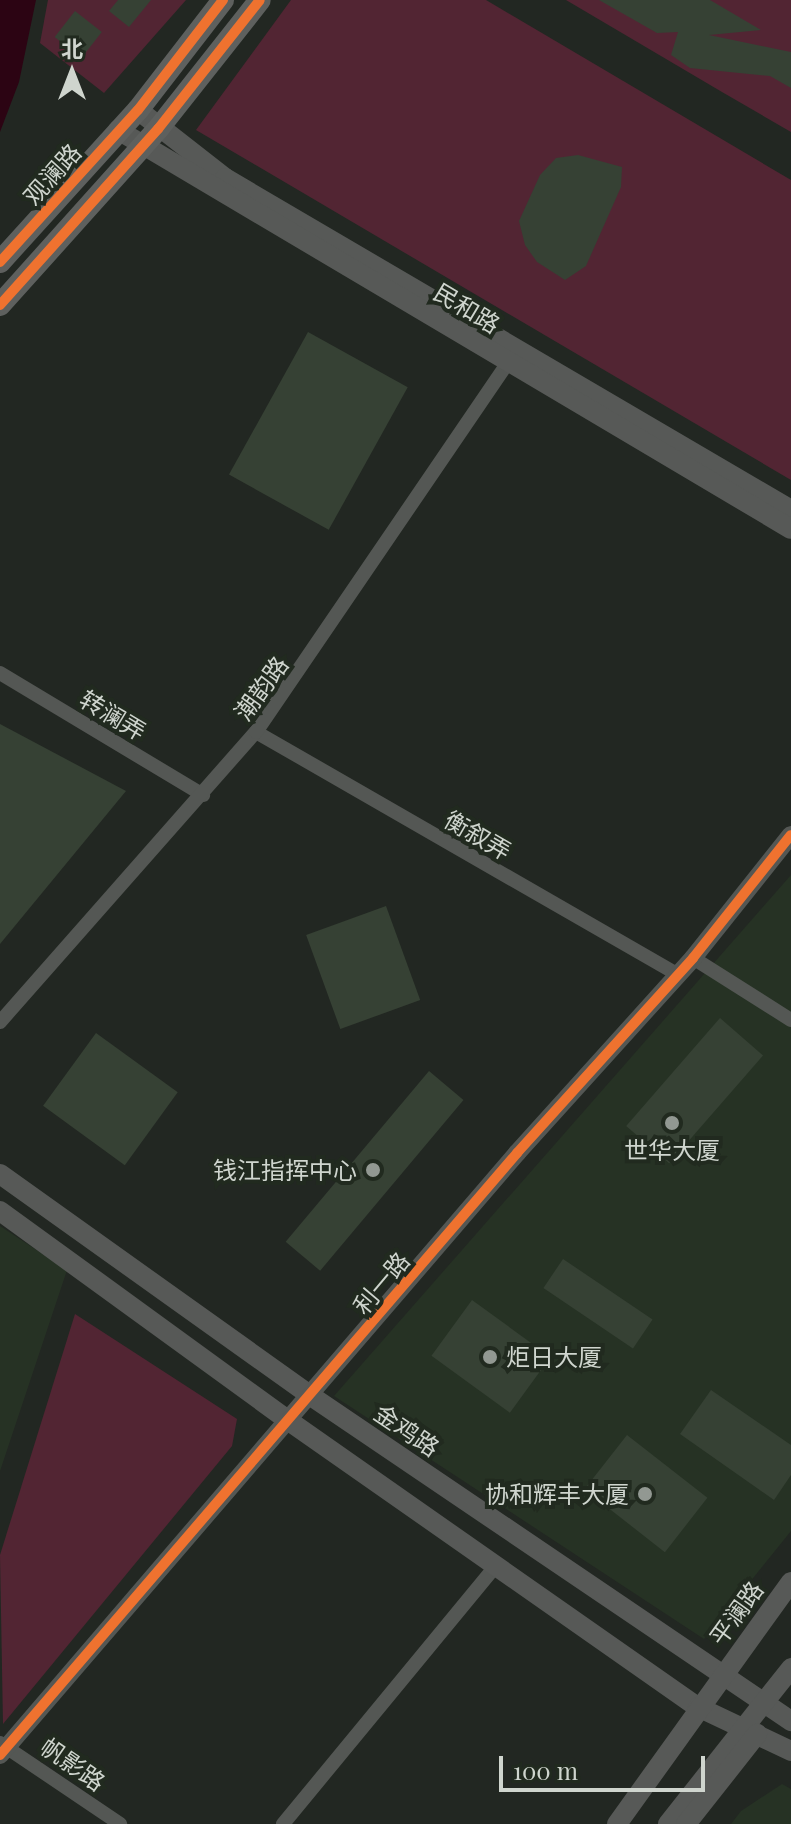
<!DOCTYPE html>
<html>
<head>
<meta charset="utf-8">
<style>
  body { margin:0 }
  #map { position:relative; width:791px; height:1824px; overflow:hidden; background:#222722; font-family:"Playfair Display","Noto Sans SC",serif }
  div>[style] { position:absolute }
  .built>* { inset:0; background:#263224 }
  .green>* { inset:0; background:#522533 }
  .water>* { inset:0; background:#2c0413 }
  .building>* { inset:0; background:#364134; transform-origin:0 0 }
  .minor>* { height:14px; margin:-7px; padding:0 7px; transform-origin:7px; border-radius:7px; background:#545754 }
  .tertiary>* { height:18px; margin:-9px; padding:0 9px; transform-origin:9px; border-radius:9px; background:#545754 }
  .secondary>* { height:20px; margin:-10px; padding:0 10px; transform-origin:10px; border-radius:10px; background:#575957 }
  .primary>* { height:22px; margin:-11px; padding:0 11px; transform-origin:11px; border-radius:11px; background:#5e605e }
  .cycleway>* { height:10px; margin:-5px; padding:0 5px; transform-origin:5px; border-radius:5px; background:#ef722f }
  .dots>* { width:22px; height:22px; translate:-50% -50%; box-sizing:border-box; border:4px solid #212a1f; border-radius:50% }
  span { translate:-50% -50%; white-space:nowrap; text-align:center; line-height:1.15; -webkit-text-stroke:8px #212a1f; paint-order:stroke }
  .street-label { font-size:24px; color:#cfd5ce }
  .poi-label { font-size:24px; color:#cfd5ce }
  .right { translate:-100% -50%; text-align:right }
  .left { translate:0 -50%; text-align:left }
  .north { position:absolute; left:32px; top:32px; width:80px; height:80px; -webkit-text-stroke:6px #212a1f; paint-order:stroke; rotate:0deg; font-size:22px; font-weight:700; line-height:32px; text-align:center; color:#cfd5ce }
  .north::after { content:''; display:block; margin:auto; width:28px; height:36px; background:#cfd5ce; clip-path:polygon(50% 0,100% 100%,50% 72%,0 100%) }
  .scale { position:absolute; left:499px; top:1756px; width:206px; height:36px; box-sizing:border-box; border:4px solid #cfd5ce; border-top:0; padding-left:10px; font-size:24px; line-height:28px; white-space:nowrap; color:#cfd5ce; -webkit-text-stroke:6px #212a1f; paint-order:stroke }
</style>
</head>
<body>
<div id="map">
  <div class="built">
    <i style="clip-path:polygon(791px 875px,791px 1531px,704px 1639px,334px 1396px)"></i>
    <i style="clip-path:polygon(0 1226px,67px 1270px,0 1471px)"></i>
    <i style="clip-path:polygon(782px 1784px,791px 1789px,791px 1824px,731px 1824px,741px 1811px)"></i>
  </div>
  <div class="green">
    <i style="clip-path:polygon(48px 0,186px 0,104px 93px,40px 43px)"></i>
    <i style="clip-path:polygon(291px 0,486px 0,791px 180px,791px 480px,196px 130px)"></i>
    <i style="clip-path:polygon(566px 0,791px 0,791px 132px,722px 92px)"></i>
    <i style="clip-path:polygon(75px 1314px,237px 1419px,232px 1446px,3px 1724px,0 1555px)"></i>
  </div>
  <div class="water">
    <i style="clip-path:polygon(0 0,36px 0,19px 82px,0 132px)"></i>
  </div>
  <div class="building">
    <i style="clip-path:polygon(118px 0,151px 0,129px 27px,109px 11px)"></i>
    <i style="clip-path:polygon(599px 0,710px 0,761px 30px,709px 35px,791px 52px,791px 88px,770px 76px,690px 68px,671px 55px,678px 32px,657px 33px)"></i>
    <i style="left:75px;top:11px;width:34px;height:33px;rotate:38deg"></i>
    <i style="clip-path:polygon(578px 155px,622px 167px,621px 187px,586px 266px,565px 280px,537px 262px,525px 245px,519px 221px,540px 175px,556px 158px)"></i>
    <i style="left:308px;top:332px;width:114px;height:163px;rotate:29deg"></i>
    <i style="clip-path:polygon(0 724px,126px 791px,0 944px)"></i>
    <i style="left:386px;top:906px;width:100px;height:85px;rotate:70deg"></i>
    <i style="left:720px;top:1018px;width:57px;height:143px;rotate:41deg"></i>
    <i style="left:96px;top:1033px;width:101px;height:90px;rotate:36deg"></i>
    <i style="left:429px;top:1071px;width:45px;height:223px;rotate:40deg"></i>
    <i style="left:563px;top:1259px;width:108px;height:35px;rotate:34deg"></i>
    <i style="left:472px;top:1300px;width:97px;height:69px;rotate:36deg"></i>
    <i style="clip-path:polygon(711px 1390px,791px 1445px,791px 1475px,774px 1500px,680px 1434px)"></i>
    <i style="left:627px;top:1435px;width:102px;height:69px;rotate:38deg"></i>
  </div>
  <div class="minor">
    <i style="left:0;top:673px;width:237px;rotate:31deg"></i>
    <i style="left:256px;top:732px;width:487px;rotate:29.9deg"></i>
    <i style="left:693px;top:958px;width:116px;rotate:32.3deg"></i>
    <i style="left:0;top:1022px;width:387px;rotate:-48.6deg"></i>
    <i style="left:256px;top:732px;width:456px;rotate:-55.7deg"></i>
    <i style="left:0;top:1743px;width:145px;rotate:34deg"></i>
    <i style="left:283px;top:1824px;width:335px;rotate:-50.5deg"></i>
  </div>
  <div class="tertiary">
    <i style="left:0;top:1755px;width:794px;rotate:-49.34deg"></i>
    <i style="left:517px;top:1153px;width:263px;rotate:-47.9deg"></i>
    <i style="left:693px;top:958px;width:157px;rotate:-51.5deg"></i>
  </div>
  <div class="secondary">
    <i style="left:138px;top:110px;width:110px;rotate:38deg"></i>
    <i style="left:225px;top:178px;width:656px;rotate:30.39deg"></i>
    <i style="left:118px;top:130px;width:782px;rotate:30.66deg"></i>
    <i style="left:0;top:1174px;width:382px;rotate:35.5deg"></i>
    <i style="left:311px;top:1396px;width:580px;rotate:34.1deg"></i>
    <i style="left:0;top:1211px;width:357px;rotate:36deg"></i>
    <i style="left:289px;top:1421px;width:499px;rotate:35deg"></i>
    <i style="left:698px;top:1707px;width:103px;rotate:25.3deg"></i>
    <i style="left:617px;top:1824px;width:298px;rotate:-54.3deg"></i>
    <i style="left:668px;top:1824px;width:199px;rotate:-51.7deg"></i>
    <i style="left:686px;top:1824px;width:115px;rotate:-51.7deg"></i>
  </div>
  <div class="primary">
    <i style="left:0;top:262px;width:205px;rotate:-47.8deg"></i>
    <i style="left:138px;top:110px;width:139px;rotate:-52.3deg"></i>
    <i style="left:0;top:305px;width:237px;rotate:-48.1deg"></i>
    <i style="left:158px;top:129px;width:164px;rotate:-51.7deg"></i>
  </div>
  <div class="cycleway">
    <i style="left:0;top:262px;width:205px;rotate:-47.8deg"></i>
    <i style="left:138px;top:110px;width:139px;rotate:-52.3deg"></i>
    <i style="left:0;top:305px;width:237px;rotate:-48.1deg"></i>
    <i style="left:158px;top:129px;width:164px;rotate:-51.7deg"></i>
    <i style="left:0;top:1755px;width:794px;rotate:-49.34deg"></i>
    <i style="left:517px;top:1153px;width:263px;rotate:-47.9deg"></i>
    <i style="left:693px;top:958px;width:157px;rotate:-51.5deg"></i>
  </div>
  <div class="dots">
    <i style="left:672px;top:1123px;background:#929892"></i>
    <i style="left:373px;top:1170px;background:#929892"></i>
    <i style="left:490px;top:1357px;background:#929892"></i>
    <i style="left:645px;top:1494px;background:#929892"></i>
  </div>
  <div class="street-label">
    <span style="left:52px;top:174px;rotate:-48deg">观澜路</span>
    <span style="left:467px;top:308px;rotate:31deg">民和路</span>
    <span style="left:261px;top:688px;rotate:-54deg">潮韵路</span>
    <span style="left:113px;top:715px;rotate:31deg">转澜弄</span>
    <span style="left:478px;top:835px;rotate:30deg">衡叙弄</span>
    <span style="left:381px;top:1283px;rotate:-50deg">利一路</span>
    <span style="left:407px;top:1430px;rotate:34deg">金鸡路</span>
    <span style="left:736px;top:1613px;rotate:-54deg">平澜路</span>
    <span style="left:73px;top:1764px;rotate:35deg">帆影路</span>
  </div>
  <div class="poi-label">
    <span style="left:672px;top:1150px">世华大厦</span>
    <span class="right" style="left:357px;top:1170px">钱江指挥中心</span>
    <span class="left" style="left:506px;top:1357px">炬日大厦</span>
    <span class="right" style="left:629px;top:1494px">协和辉丰大厦</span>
  </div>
  <div class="north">北</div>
  <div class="scale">100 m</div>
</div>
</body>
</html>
